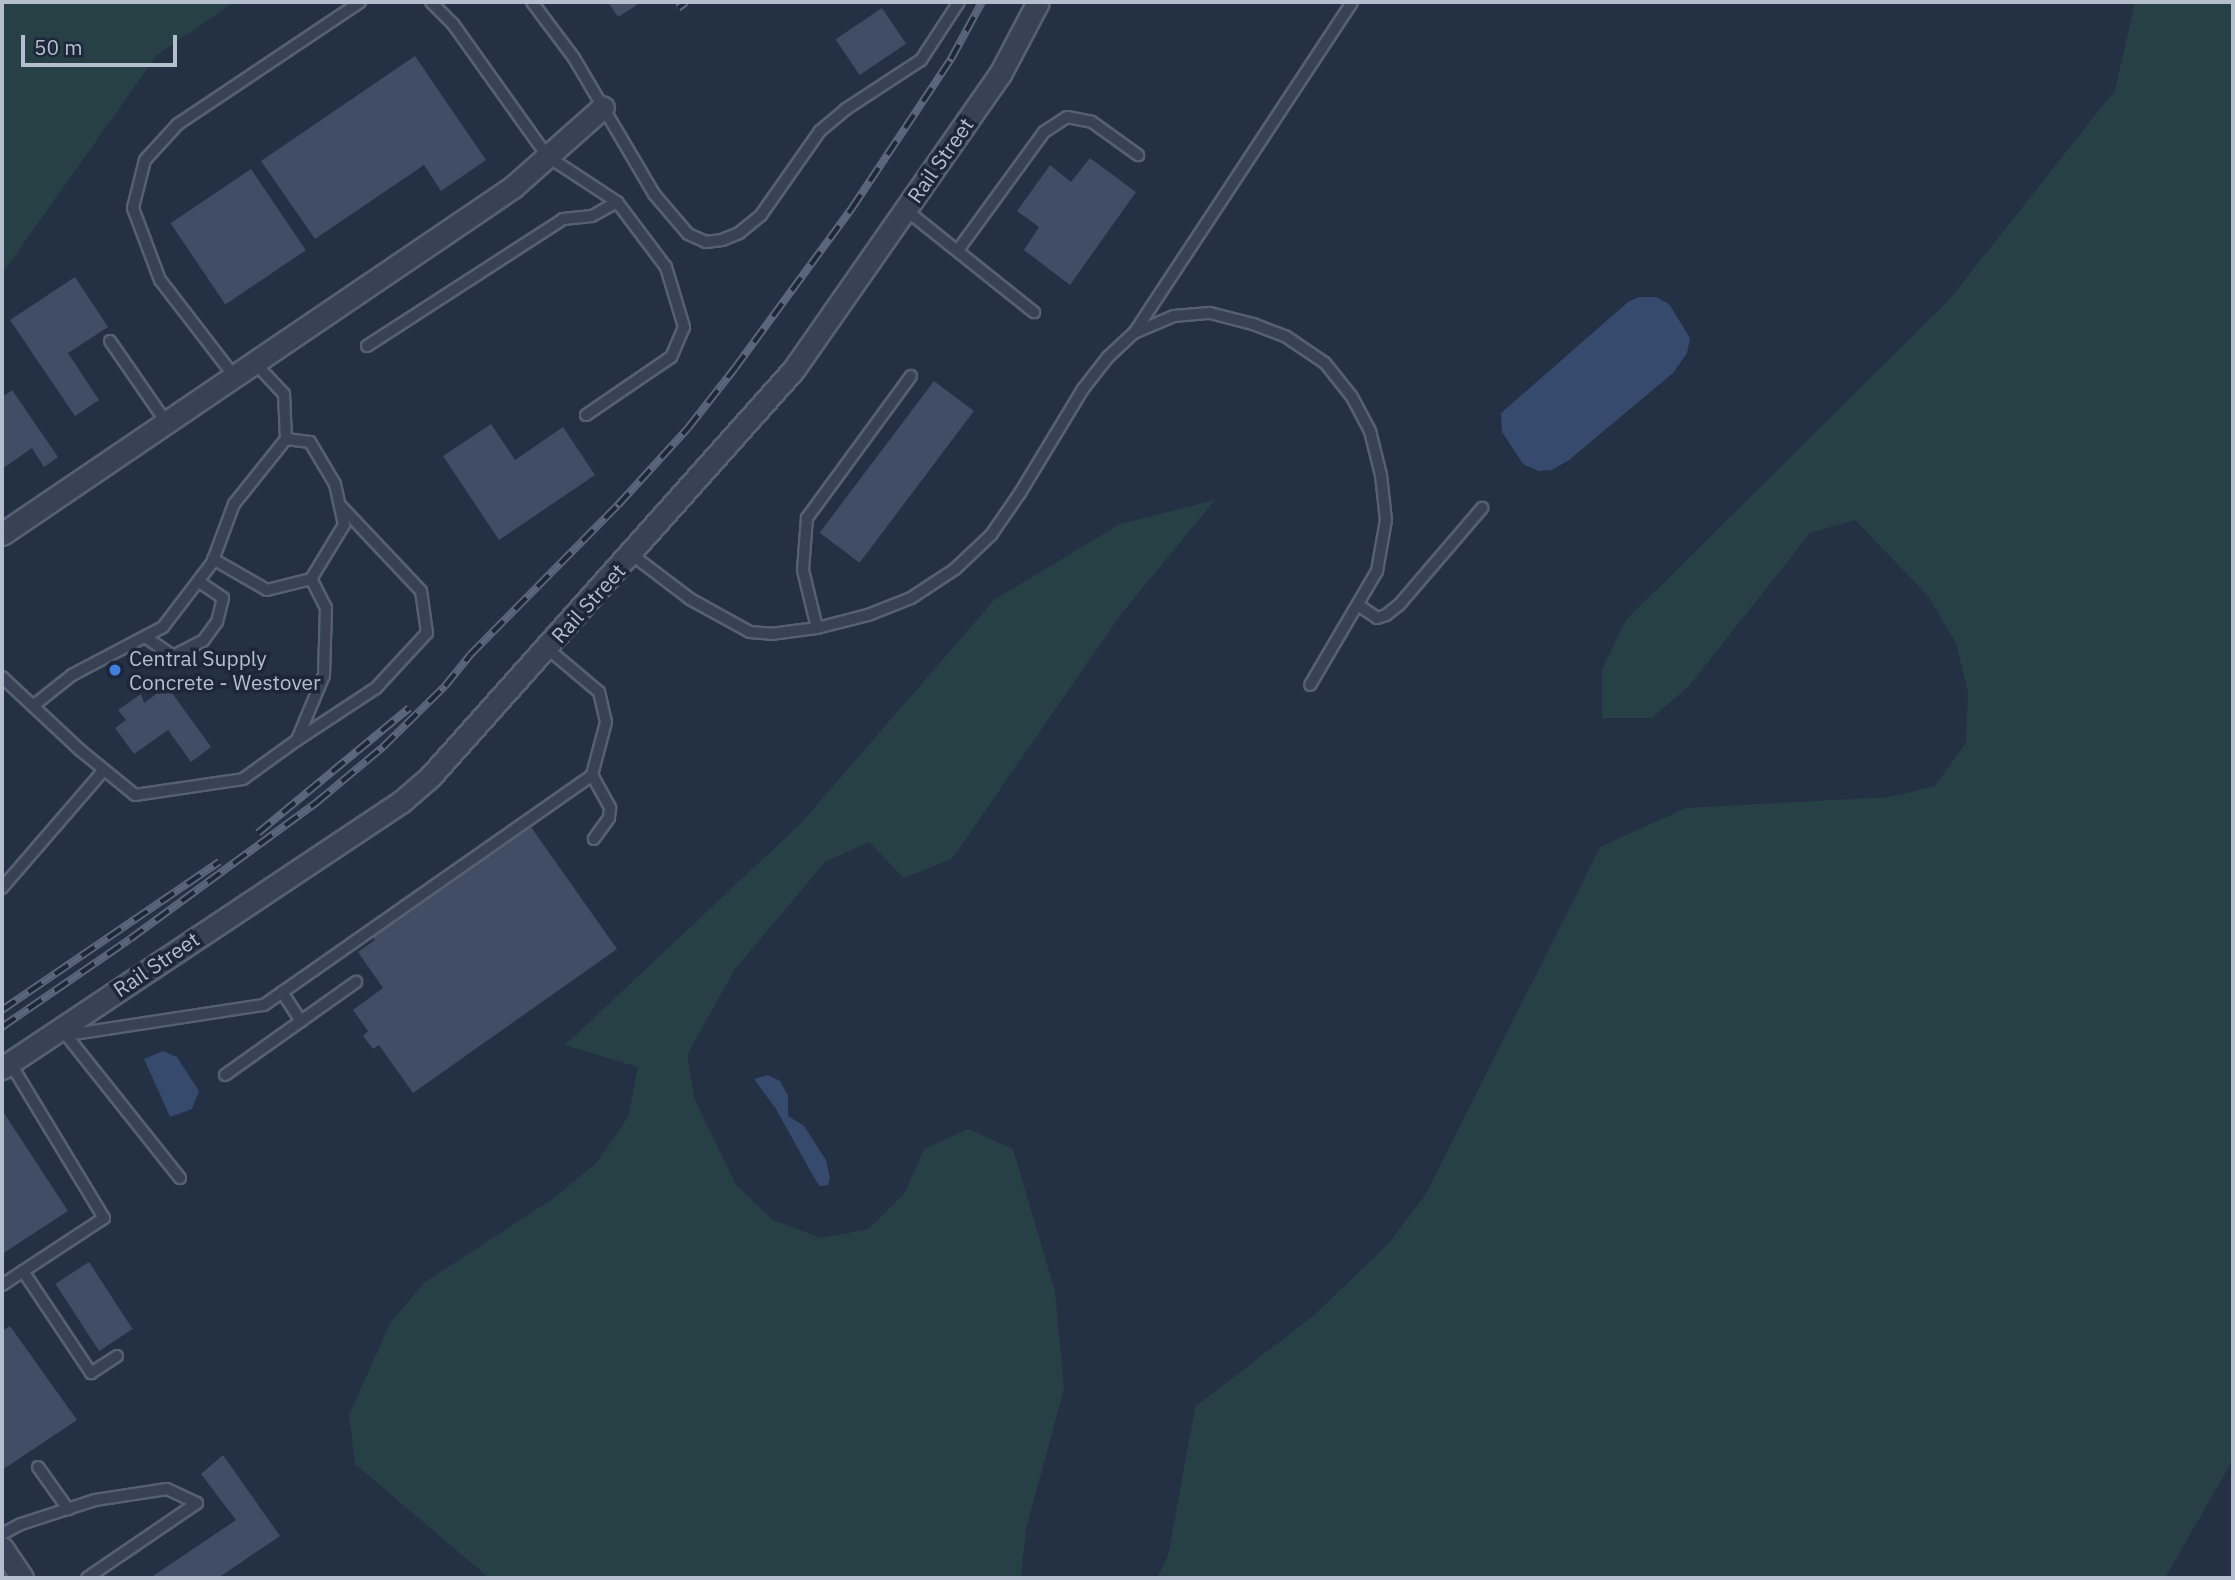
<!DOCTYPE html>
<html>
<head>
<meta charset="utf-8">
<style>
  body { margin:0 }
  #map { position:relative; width:2235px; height:1580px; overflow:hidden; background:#243044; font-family:"IBM Plex Sans",sans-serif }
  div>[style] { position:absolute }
  .green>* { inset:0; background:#264045 }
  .water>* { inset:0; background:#364a6d }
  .building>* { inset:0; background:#404d65; transform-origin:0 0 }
  .roads { filter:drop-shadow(2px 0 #566071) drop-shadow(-2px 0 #566071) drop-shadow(0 2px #566071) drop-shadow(0 -2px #566071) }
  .service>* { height:10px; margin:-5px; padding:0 5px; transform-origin:5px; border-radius:5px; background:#384254 }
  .minor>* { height:21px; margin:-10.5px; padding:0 10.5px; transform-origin:10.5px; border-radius:10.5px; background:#384254 }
  .rail>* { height:8px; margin-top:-4px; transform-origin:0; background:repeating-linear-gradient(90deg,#1d2739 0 16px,#5a667b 0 32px); box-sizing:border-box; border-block:2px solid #5a667b }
  .dots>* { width:19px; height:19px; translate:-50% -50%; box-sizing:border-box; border:4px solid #1d2739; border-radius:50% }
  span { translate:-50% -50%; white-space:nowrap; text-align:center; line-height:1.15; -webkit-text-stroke:7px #1d2739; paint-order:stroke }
  .street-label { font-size:21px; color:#b5becd }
  .poi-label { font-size:21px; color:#b5becd }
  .left { translate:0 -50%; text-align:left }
  .frame { position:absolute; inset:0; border:4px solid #b5becd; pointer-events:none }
  .scale { position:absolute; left:21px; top:35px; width:156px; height:32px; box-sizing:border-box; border:4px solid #b5becd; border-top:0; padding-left:9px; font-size:21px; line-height:24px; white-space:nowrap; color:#b5becd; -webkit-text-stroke:5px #1d2739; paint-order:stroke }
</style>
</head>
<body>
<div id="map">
  <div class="green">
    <i style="clip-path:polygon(2px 2px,234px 2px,157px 55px,2px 274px)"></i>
    <i style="clip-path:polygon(2135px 2px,2233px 2px,2233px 1460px,2165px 1578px,1157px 1578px,1168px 1556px,1195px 1407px,1313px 1316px,1389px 1243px,1426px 1194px,1600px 847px,1686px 808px,1889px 797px,1935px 786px,1966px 743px,1968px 692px,1956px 643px,1928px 596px,1855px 520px,1810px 533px,1689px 686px,1652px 718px,1602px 718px,1602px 669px,1626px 620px,1949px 300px,2115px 90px)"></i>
    <i style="clip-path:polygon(1215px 500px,1121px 614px,952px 859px,904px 878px,869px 842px,825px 862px,735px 969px,687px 1055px,695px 1100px,736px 1185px,773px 1220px,821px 1238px,869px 1229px,904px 1194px,924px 1149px,968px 1129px,1013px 1149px,1055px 1291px,1064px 1389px,1026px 1529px,1021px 1578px,489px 1578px,355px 1464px,349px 1415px,390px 1323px,425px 1282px,554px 1198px,596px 1163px,628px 1117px,638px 1067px,565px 1045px,801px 823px,995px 599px,1120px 524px)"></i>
  </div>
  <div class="water">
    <i style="clip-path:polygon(1639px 297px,1656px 297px,1669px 304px,1690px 338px,1687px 353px,1673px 373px,1569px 460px,1552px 470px,1539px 471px,1523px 464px,1502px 432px,1501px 413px,1628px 302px)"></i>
    <i style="clip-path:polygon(163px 1051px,177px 1057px,199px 1091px,192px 1109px,170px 1117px,144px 1059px)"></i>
    <i style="clip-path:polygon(768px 1075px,780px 1081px,788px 1096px,788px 1116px,804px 1126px,826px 1160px,830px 1178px,828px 1185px,820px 1186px,816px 1181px,776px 1109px,754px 1079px)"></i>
  </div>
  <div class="building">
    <i style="clip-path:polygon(608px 2px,635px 2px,637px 5px,618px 17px)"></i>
    <i style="left:882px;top:8px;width:43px;height:56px;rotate:56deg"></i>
    <i style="clip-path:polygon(415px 56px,486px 160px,441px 191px,424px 165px,315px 239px,261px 161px)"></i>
    <i style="clip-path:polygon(1090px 158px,1136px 192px,1070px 285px,1024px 250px,1039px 227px,1017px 211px,1050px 165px,1071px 182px)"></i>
    <i style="left:251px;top:169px;width:98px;height:97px;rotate:56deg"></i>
    <i style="clip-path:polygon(75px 277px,108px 327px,68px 353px,99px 400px,75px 416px,10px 320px)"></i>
    <i style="left:934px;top:381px;width:50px;height:190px;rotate:37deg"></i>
    <i style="clip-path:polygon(12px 390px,58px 457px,44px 467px,32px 448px,2px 469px,2px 397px)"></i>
    <i style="clip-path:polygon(491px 424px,515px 460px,563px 427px,595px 475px,499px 540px,443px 456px)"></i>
    <i style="clip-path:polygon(167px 686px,211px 747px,191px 762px,168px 730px,134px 754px,115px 728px,126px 720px,118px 710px,141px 694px,144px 703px)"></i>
    <i style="clip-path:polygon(531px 827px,617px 949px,413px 1093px,379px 1045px,373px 1049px,363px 1036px,368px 1031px,353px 1010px,383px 988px,358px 952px,375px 940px,366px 927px,386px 914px,393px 924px)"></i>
    <i style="clip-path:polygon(2px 1110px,68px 1211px,2px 1254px)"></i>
    <i style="left:89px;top:1262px;width:80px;height:40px;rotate:57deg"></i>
    <i style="clip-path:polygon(10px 1326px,77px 1420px,2px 1470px,2px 1331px)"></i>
    <i style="clip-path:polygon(223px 1455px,280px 1536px,218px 1578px,150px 1578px,236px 1520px,201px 1474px)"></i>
  </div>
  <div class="roads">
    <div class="service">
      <i style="left:431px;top:2px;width:31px;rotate:45deg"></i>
      <i style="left:453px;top:24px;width:162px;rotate:54.5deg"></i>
      <i style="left:547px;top:156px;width:84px;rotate:33.3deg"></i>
      <i style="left:617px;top:202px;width:81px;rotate:53deg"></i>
      <i style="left:666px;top:267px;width:63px;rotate:73.3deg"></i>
      <i style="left:684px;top:327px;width:33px;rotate:113deg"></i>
      <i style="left:671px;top:357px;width:103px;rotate:145.7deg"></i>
      <i style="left:532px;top:2px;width:70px;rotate:53.1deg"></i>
      <i style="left:574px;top:58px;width:158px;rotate:59.5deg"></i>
      <i style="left:654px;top:194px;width:52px;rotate:49.6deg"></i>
      <i style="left:688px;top:234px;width:20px;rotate:24deg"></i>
      <i style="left:706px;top:242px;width:16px;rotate:-7deg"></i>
      <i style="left:722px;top:240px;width:18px;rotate:-22deg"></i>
      <i style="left:739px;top:233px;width:28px;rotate:-39deg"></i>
      <i style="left:761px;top:215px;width:103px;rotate:-54.9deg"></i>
      <i style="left:820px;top:131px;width:34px;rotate:-40deg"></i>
      <i style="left:846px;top:109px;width:90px;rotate:-33.2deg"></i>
      <i style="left:921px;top:60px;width:69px;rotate:-56.8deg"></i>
      <i style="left:906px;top:210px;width:164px;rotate:38.6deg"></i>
      <i style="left:958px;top:250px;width:146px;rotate:-53.9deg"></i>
      <i style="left:1044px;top:132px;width:27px;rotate:-33deg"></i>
      <i style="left:1067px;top:117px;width:25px;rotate:11deg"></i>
      <i style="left:1092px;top:122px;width:57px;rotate:35.7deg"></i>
      <i style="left:1134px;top:333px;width:396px;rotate:-56.6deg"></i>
      <i style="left:110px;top:341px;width:98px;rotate:55.3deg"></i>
      <i style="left:367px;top:346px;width:234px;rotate:-32.9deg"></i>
      <i style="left:563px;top:219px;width:29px;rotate:-6deg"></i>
      <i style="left:592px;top:216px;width:29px;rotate:-29deg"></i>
      <i style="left:234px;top:376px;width:121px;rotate:-127.6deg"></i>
      <i style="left:160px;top:280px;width:77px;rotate:-110.6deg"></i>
      <i style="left:133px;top:208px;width:49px;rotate:-76deg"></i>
      <i style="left:145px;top:160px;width:49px;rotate:-47.5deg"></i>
      <i style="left:178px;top:124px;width:219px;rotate:-33.8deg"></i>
      <i style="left:631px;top:554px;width:74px;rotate:37.3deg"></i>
      <i style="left:690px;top:599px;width:68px;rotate:28.8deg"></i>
      <i style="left:750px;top:632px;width:21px;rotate:5deg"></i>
      <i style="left:771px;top:634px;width:46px;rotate:-7.4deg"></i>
      <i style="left:817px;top:628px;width:53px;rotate:-14.3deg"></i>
      <i style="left:868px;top:615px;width:46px;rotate:-21.6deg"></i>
      <i style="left:911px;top:598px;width:53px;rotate:-33.4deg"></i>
      <i style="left:955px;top:569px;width:50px;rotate:-43.4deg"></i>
      <i style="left:991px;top:535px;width:51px;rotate:-55.4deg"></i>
      <i style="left:1020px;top:493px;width:122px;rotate:-58.8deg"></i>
      <i style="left:1083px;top:389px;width:41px;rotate:-52deg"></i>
      <i style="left:1108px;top:357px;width:35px;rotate:-43deg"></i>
      <i style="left:1134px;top:333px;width:43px;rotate:-23deg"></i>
      <i style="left:1174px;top:316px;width:36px;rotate:-5deg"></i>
      <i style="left:1210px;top:313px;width:44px;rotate:14.3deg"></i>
      <i style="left:1253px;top:324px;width:34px;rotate:21deg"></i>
      <i style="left:1285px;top:336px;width:48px;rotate:34deg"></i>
      <i style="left:1325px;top:363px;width:43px;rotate:51.5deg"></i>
      <i style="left:1352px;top:397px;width:38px;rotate:62deg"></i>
      <i style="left:1370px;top:431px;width:45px;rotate:76deg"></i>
      <i style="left:1381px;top:475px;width:45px;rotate:83.7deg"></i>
      <i style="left:1386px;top:520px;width:52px;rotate:100deg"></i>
      <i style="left:1377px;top:571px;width:132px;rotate:120.4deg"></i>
      <i style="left:213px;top:559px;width:62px;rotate:29.9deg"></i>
      <i style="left:267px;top:590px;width:45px;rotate:-14deg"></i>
      <i style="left:311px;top:579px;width:63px;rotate:-58.6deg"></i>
      <i style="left:344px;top:525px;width:42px;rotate:-102.4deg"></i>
      <i style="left:335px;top:484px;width:49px;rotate:-120.8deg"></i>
      <i style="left:310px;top:442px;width:24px;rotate:-173deg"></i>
      <i style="left:1358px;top:605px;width:23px;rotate:34deg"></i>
      <i style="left:1377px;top:618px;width:9px;rotate:-18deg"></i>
      <i style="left:1386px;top:615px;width:16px;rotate:-38deg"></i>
      <i style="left:1399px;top:605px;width:128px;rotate:-49.4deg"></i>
      <i style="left:817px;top:628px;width:60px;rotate:-103.6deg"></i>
      <i style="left:803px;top:570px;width:52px;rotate:-85.6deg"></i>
      <i style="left:807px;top:518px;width:176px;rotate:-53.8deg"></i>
      <i style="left:145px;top:637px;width:34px;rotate:34deg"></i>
      <i style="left:173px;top:656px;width:34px;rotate:-27deg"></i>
      <i style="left:203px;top:641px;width:24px;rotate:-54deg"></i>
      <i style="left:217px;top:622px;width:25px;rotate:-76deg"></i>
      <i style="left:223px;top:598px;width:30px;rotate:-146deg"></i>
      <i style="left:2px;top:677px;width:107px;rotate:43.1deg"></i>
      <i style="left:80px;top:750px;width:71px;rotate:39.3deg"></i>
      <i style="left:135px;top:795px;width:109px;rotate:-8.4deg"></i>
      <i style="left:243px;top:779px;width:67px;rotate:-35.8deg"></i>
      <i style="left:297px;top:740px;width:70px;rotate:-67.4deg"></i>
      <i style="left:324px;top:675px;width:67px;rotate:-88.3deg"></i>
      <i style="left:326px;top:608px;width:33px;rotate:-117deg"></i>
      <i style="left:33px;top:706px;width:50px;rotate:-38.5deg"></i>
      <i style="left:72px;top:675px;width:103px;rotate:-27.8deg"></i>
      <i style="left:163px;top:627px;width:81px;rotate:-52.6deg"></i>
      <i style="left:212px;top:563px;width:63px;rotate:-69.6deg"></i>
      <i style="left:234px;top:504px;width:83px;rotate:-51.3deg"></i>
      <i style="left:286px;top:439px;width:45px;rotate:-92.5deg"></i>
      <i style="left:284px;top:394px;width:44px;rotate:-133.2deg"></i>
      <i style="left:297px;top:740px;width:95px;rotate:-33.4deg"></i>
      <i style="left:376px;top:688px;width:75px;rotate:-47.2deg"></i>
      <i style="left:427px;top:633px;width:42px;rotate:-98.1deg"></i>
      <i style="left:421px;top:591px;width:118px;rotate:-133.3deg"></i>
      <i style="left:592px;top:775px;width:38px;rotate:61deg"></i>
      <i style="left:610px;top:808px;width:10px;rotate:96deg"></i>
      <i style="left:609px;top:818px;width:26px;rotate:126deg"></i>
      <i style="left:2px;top:888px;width:156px;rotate:-49.2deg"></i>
      <i style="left:282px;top:992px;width:35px;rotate:57deg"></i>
      <i style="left:63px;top:1031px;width:188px;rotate:51.5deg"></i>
      <i style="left:67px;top:1035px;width:199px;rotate:-8.7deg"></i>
      <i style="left:264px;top:1005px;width:401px;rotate:-35deg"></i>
      <i style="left:592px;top:775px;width:55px;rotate:-75.2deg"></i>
      <i style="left:606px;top:722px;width:31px;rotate:-103deg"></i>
      <i style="left:599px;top:692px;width:68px;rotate:-139.8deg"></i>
      <i style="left:225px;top:1075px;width:161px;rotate:-35.4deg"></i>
      <i style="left:23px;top:1271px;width:123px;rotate:56.3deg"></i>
      <i style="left:91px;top:1373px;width:31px;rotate:-33deg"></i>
      <i style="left:2px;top:1285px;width:122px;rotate:-33.3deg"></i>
      <i style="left:104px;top:1218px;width:181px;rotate:-121.2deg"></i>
      <i style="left:38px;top:1467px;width:52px;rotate:54.5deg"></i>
      <i style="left:2px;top:1534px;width:21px;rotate:-28deg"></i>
      <i style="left:21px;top:1524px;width:78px;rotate:-18deg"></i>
      <i style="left:95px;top:1500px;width:73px;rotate:-8.7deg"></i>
      <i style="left:167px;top:1489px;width:33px;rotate:25deg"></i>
      <i style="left:197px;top:1503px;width:133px;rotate:145.7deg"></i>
    </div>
    <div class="minor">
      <i style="left:2px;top:534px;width:618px;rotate:-34.18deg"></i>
      <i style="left:513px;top:187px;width:120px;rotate:-41.6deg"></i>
      <i style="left:2px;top:1068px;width:480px;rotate:-33.7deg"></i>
      <i style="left:401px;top:802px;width:37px;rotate:-41deg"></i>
      <i style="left:429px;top:778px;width:548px;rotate:-48.25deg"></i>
      <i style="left:794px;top:369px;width:360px;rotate:-55.1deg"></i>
      <i style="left:1000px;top:74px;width:81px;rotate:-62.2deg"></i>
      <i style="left:2px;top:1548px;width:36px;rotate:56deg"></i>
    </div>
  </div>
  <div class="rail">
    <i style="left:678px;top:8px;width:10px;rotate:-37deg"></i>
    <i style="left:258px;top:833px;width:196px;rotate:-39.6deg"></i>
    <i style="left:2px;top:1010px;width:263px;rotate:-34.3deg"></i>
    <i style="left:2px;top:1027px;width:155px;rotate:-34.5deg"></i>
    <i style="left:130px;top:939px;width:232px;rotate:-36.2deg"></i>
    <i style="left:317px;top:802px;width:86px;rotate:-39.8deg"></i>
    <i style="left:383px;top:747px;width:87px;rotate:-44.5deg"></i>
    <i style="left:445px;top:686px;width:40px;rotate:-51deg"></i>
    <i style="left:470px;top:655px;width:211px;rotate:-45.4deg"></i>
    <i style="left:618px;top:505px;width:104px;rotate:-47.7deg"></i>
    <i style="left:688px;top:428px;width:76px;rotate:-51.9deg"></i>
    <i style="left:735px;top:368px;width:198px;rotate:-53.8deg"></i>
    <i style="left:852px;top:208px;width:179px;rotate:-56.4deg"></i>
    <i style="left:951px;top:59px;width:65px;rotate:-61.5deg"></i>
  </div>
  <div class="dots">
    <i style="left:115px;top:670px;background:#3f7fe0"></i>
  </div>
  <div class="street-label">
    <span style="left:940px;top:160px;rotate:-55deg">Rail Street</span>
    <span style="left:588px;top:603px;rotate:-48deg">Rail Street</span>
    <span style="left:156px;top:964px;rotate:-34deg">Rail Street</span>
  </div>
  <div class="poi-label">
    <span class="left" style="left:129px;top:670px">Central Supply<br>Concrete - Westover</span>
  </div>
  <div class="frame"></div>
  <div class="scale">50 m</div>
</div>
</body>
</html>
